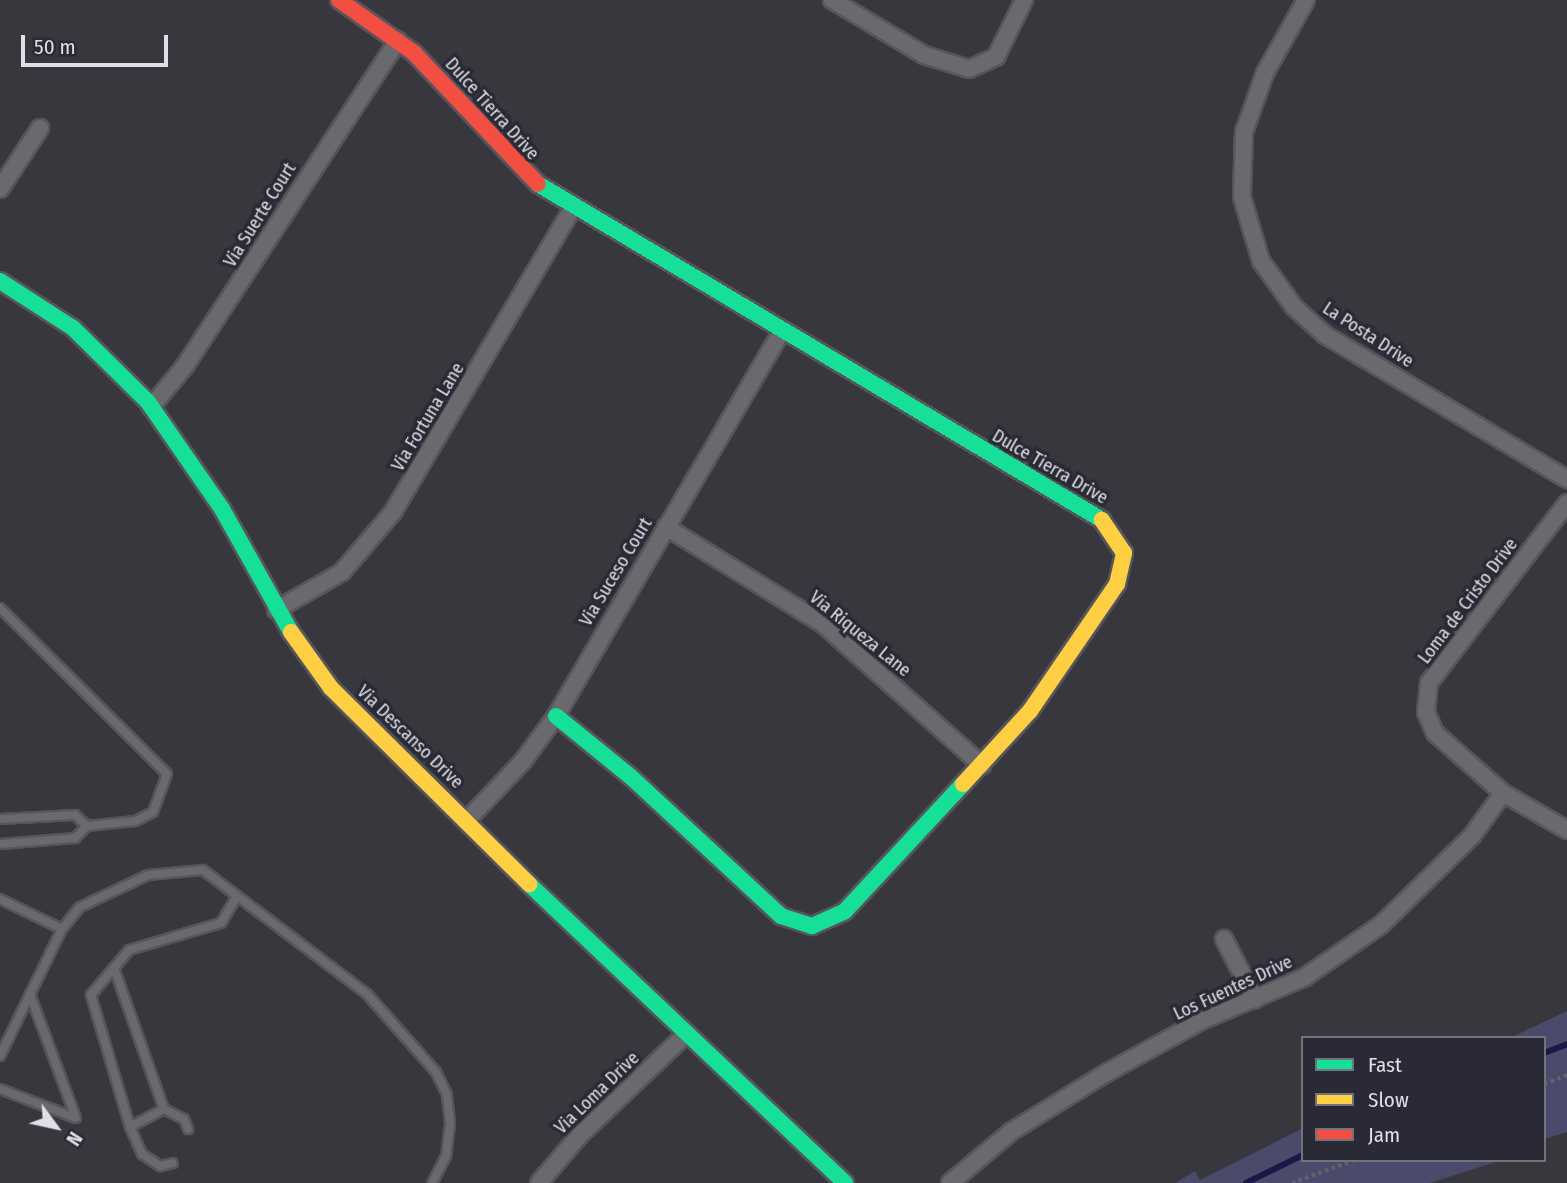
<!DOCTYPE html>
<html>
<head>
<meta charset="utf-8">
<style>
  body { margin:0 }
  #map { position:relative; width:1567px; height:1183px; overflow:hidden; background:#37373d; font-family:"Fira Sans Condensed",sans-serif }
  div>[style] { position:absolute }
  .green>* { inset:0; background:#4b4a6a }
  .stream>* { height:6px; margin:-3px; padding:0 3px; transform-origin:3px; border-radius:3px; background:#1f1648 }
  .path>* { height:3.5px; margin-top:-1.75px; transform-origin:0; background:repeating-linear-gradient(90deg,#646468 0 3.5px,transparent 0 7px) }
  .roads { filter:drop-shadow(2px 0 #55555b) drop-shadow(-2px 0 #55555b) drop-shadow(0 2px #55555b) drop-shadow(0 -2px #55555b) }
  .lane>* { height:8px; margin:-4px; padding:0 4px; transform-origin:4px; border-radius:4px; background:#69696e }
  .street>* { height:16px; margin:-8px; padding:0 8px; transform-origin:8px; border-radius:8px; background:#69696e }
  .fast>* { height:16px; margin:-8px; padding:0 8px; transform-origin:8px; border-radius:8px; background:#16e098 }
  .slow>* { height:16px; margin:-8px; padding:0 8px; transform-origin:8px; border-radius:8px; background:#ffcf43 }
  .jam>* { height:16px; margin:-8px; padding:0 8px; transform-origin:8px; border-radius:8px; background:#f24e42 }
  span { translate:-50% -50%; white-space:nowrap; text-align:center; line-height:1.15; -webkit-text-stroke:7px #2a2a36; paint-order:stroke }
  .street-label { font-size:18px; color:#dfdfe7 }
  .legend { position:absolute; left:1301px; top:1036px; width:245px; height:126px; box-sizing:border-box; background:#2a2a36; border:2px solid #72727d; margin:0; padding:9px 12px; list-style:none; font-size:21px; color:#dfdfe7 }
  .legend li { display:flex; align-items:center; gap:14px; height:35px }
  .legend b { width:35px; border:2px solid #72727d }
  .north { position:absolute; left:21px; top:1092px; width:70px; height:70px; -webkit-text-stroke:5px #2a2a36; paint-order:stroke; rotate:123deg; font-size:19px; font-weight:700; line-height:28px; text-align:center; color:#dfdfe7 }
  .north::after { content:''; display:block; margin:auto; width:24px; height:32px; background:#dfdfe7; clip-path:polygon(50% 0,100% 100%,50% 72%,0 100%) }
  .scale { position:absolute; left:21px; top:35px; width:147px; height:32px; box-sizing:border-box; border:4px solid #dfdfe7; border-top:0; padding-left:9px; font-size:21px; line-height:24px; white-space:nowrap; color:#dfdfe7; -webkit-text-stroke:5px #2a2a36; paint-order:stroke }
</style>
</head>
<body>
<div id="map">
  <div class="green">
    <i style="clip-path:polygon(1567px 1011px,1567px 1132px,1544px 1139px,1544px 1038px,1510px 1038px)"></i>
    <i style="clip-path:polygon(1303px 1128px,1303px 1160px,1502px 1160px,1430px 1183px,1175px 1183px,1195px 1171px,1200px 1180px)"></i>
  </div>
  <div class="stream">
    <i style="left:1544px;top:1053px;width:25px;rotate:-21deg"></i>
    <i style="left:1246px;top:1183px;width:64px;rotate:-26.2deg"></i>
  </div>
  <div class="path">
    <i style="left:1544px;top:1084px;width:25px;rotate:-21deg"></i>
    <i style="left:1292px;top:1183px;width:67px;rotate:-20.1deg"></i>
  </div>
  <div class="roads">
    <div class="lane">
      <i style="left:0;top:608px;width:235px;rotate:44.8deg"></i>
      <i style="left:167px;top:774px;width:40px;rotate:110.2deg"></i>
      <i style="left:153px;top:812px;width:20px;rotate:153deg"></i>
      <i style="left:135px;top:821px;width:48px;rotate:174.1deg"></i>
      <i style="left:87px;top:826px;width:17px;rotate:135deg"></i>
      <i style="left:75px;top:838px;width:75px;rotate:175.4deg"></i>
      <i style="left:0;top:819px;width:75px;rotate:-3.1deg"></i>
      <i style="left:75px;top:815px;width:16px;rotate:43deg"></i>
      <i style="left:0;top:899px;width:69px;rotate:25.8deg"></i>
      <i style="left:62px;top:929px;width:28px;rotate:-51deg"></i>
      <i style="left:80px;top:907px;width:75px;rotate:-25.2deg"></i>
      <i style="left:148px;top:875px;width:55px;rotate:-5.2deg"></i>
      <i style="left:203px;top:870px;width:206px;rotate:37.1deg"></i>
      <i style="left:367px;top:994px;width:104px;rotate:48.5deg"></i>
      <i style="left:436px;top:1072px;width:25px;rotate:64deg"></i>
      <i style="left:447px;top:1095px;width:29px;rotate:84deg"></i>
      <i style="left:450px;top:1124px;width:32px;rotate:97deg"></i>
      <i style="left:446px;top:1156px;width:30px;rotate:117deg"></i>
      <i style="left:114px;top:968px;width:150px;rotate:70.5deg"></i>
      <i style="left:164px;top:1109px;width:38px;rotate:152deg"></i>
      <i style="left:130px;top:1127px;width:138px;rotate:-106.5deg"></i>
      <i style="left:91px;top:995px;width:35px;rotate:-50deg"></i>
      <i style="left:114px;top:968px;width:23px;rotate:-50deg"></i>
      <i style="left:129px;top:950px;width:96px;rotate:-16.4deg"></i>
      <i style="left:221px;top:923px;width:31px;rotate:-59deg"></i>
      <i style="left:0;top:1056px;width:141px;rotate:-64deg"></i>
      <i style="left:0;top:1089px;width:81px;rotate:20.9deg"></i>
      <i style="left:76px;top:1118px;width:132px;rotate:-110.4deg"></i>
      <i style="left:164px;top:1109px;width:22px;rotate:27deg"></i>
      <i style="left:184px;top:1119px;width:11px;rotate:68deg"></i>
      <i style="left:130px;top:1127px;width:30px;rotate:66deg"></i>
      <i style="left:142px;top:1154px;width:22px;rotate:34deg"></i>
      <i style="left:160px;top:1166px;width:13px;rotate:-13deg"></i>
    </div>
    <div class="street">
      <i style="left:832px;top:0;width:107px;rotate:30.9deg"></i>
      <i style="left:924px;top:55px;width:47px;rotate:17.3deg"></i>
      <i style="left:969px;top:69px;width:30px;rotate:-24deg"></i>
      <i style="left:996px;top:57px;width:64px;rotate:-63.8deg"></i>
      <i style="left:1306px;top:0;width:84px;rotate:119.3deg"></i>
      <i style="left:1265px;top:73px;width:63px;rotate:109.6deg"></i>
      <i style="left:1244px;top:132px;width:65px;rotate:91.8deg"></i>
      <i style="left:1242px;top:197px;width:67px;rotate:73.5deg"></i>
      <i style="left:1261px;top:261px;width:57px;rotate:54.3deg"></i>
      <i style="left:1294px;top:307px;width:42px;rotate:42.1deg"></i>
      <i style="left:1325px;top:335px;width:282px;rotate:30.8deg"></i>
      <i style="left:0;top:189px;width:73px;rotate:-56.7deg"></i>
      <i style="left:151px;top:407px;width:53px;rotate:-50.3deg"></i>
      <i style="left:185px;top:366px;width:389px;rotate:-56.8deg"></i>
      <i style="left:1567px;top:503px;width:227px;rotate:127.5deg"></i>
      <i style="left:1429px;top:683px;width:29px;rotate:96deg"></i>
      <i style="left:1426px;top:712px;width:23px;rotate:67deg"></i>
      <i style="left:1435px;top:733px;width:91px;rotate:41.4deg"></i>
      <i style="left:1503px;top:793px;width:74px;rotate:30deg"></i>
      <i style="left:666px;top:527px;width:185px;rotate:31.7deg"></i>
      <i style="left:823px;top:624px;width:213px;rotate:41.6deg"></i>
      <i style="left:276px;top:610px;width:76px;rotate:-29.9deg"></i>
      <i style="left:342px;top:572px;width:79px;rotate:-49.6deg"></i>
      <i style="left:393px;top:512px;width:353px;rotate:-59.4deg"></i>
      <i style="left:468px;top:819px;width:80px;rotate:-46.5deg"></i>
      <i style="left:523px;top:761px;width:56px;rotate:-53.7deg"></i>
      <i style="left:556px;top:716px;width:445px;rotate:-59.6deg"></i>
      <i style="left:1224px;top:939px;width:68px;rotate:62.7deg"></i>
      <i style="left:539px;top:1183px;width:62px;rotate:-49.6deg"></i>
      <i style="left:579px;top:1136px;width:148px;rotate:-43.6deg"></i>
      <i style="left:950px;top:1183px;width:81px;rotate:-40deg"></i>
      <i style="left:1012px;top:1131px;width:113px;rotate:-31.6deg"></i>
      <i style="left:1108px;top:1072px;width:106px;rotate:-28.7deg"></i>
      <i style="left:1201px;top:1021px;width:113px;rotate:-22.9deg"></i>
      <i style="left:1305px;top:977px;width:93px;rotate:-34.5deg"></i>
      <i style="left:1382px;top:924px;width:126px;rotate:-44.4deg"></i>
      <i style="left:1472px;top:836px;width:53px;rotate:-54.2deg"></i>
    </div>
    <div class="fast">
      <i style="left:538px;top:184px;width:656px;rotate:30.78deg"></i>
      <i style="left:0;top:281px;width:87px;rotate:32.8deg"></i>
      <i style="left:73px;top:328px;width:105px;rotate:44.6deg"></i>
      <i style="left:148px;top:402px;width:130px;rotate:55.3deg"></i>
      <i style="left:222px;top:509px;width:141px;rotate:60.7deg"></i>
      <i style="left:556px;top:716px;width:97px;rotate:39.1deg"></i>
      <i style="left:631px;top:777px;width:205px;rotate:42.8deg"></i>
      <i style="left:781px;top:916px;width:33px;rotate:18deg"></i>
      <i style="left:812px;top:926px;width:36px;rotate:-24deg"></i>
      <i style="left:845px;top:911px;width:173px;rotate:-47.1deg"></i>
      <i style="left:529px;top:884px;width:435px;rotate:43.4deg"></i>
    </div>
    <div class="slow">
      <i style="left:291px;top:632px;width:69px;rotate:54.5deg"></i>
      <i style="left:331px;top:688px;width:279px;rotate:44.7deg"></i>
      <i style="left:963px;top:784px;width:99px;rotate:-47.5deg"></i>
      <i style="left:1030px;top:711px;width:154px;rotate:-55.6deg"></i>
      <i style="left:1117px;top:584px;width:32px;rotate:-77deg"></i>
      <i style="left:1124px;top:553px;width:40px;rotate:-124deg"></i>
    </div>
    <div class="jam">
      <i style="left:339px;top:0;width:92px;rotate:35.2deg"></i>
      <i style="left:414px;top:53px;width:180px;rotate:46.6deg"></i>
    </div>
  </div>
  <div class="street-label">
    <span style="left:492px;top:109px;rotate:48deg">Dulce Tierra Drive</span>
    <span style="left:260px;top:215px;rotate:-58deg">Via Suerte Court</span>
    <span style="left:1368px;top:335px;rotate:33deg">La Posta Drive</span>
    <span style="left:428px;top:417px;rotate:-59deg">Via Fortuna Lane</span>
    <span style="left:1050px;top:467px;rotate:30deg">Dulce Tierra Drive</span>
    <span style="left:616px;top:572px;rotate:-59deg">Via Suceso Court</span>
    <span style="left:1468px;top:601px;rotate:-53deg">Loma de Cristo Drive</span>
    <span style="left:860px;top:634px;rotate:39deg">Via Riqueza Lane</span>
    <span style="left:410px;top:737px;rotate:44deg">Via Descanso Drive</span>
    <span style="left:1233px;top:988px;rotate:-25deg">Los Fuentes Drive</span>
    <span style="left:597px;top:1093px;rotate:-44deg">Via Loma Drive</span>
  </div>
  <ul class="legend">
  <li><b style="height:9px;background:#16e098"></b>Fast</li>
  <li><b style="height:9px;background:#ffcf43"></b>Slow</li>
  <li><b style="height:9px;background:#f24e42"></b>Jam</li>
  </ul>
  <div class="north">N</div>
  <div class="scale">50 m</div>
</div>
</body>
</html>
